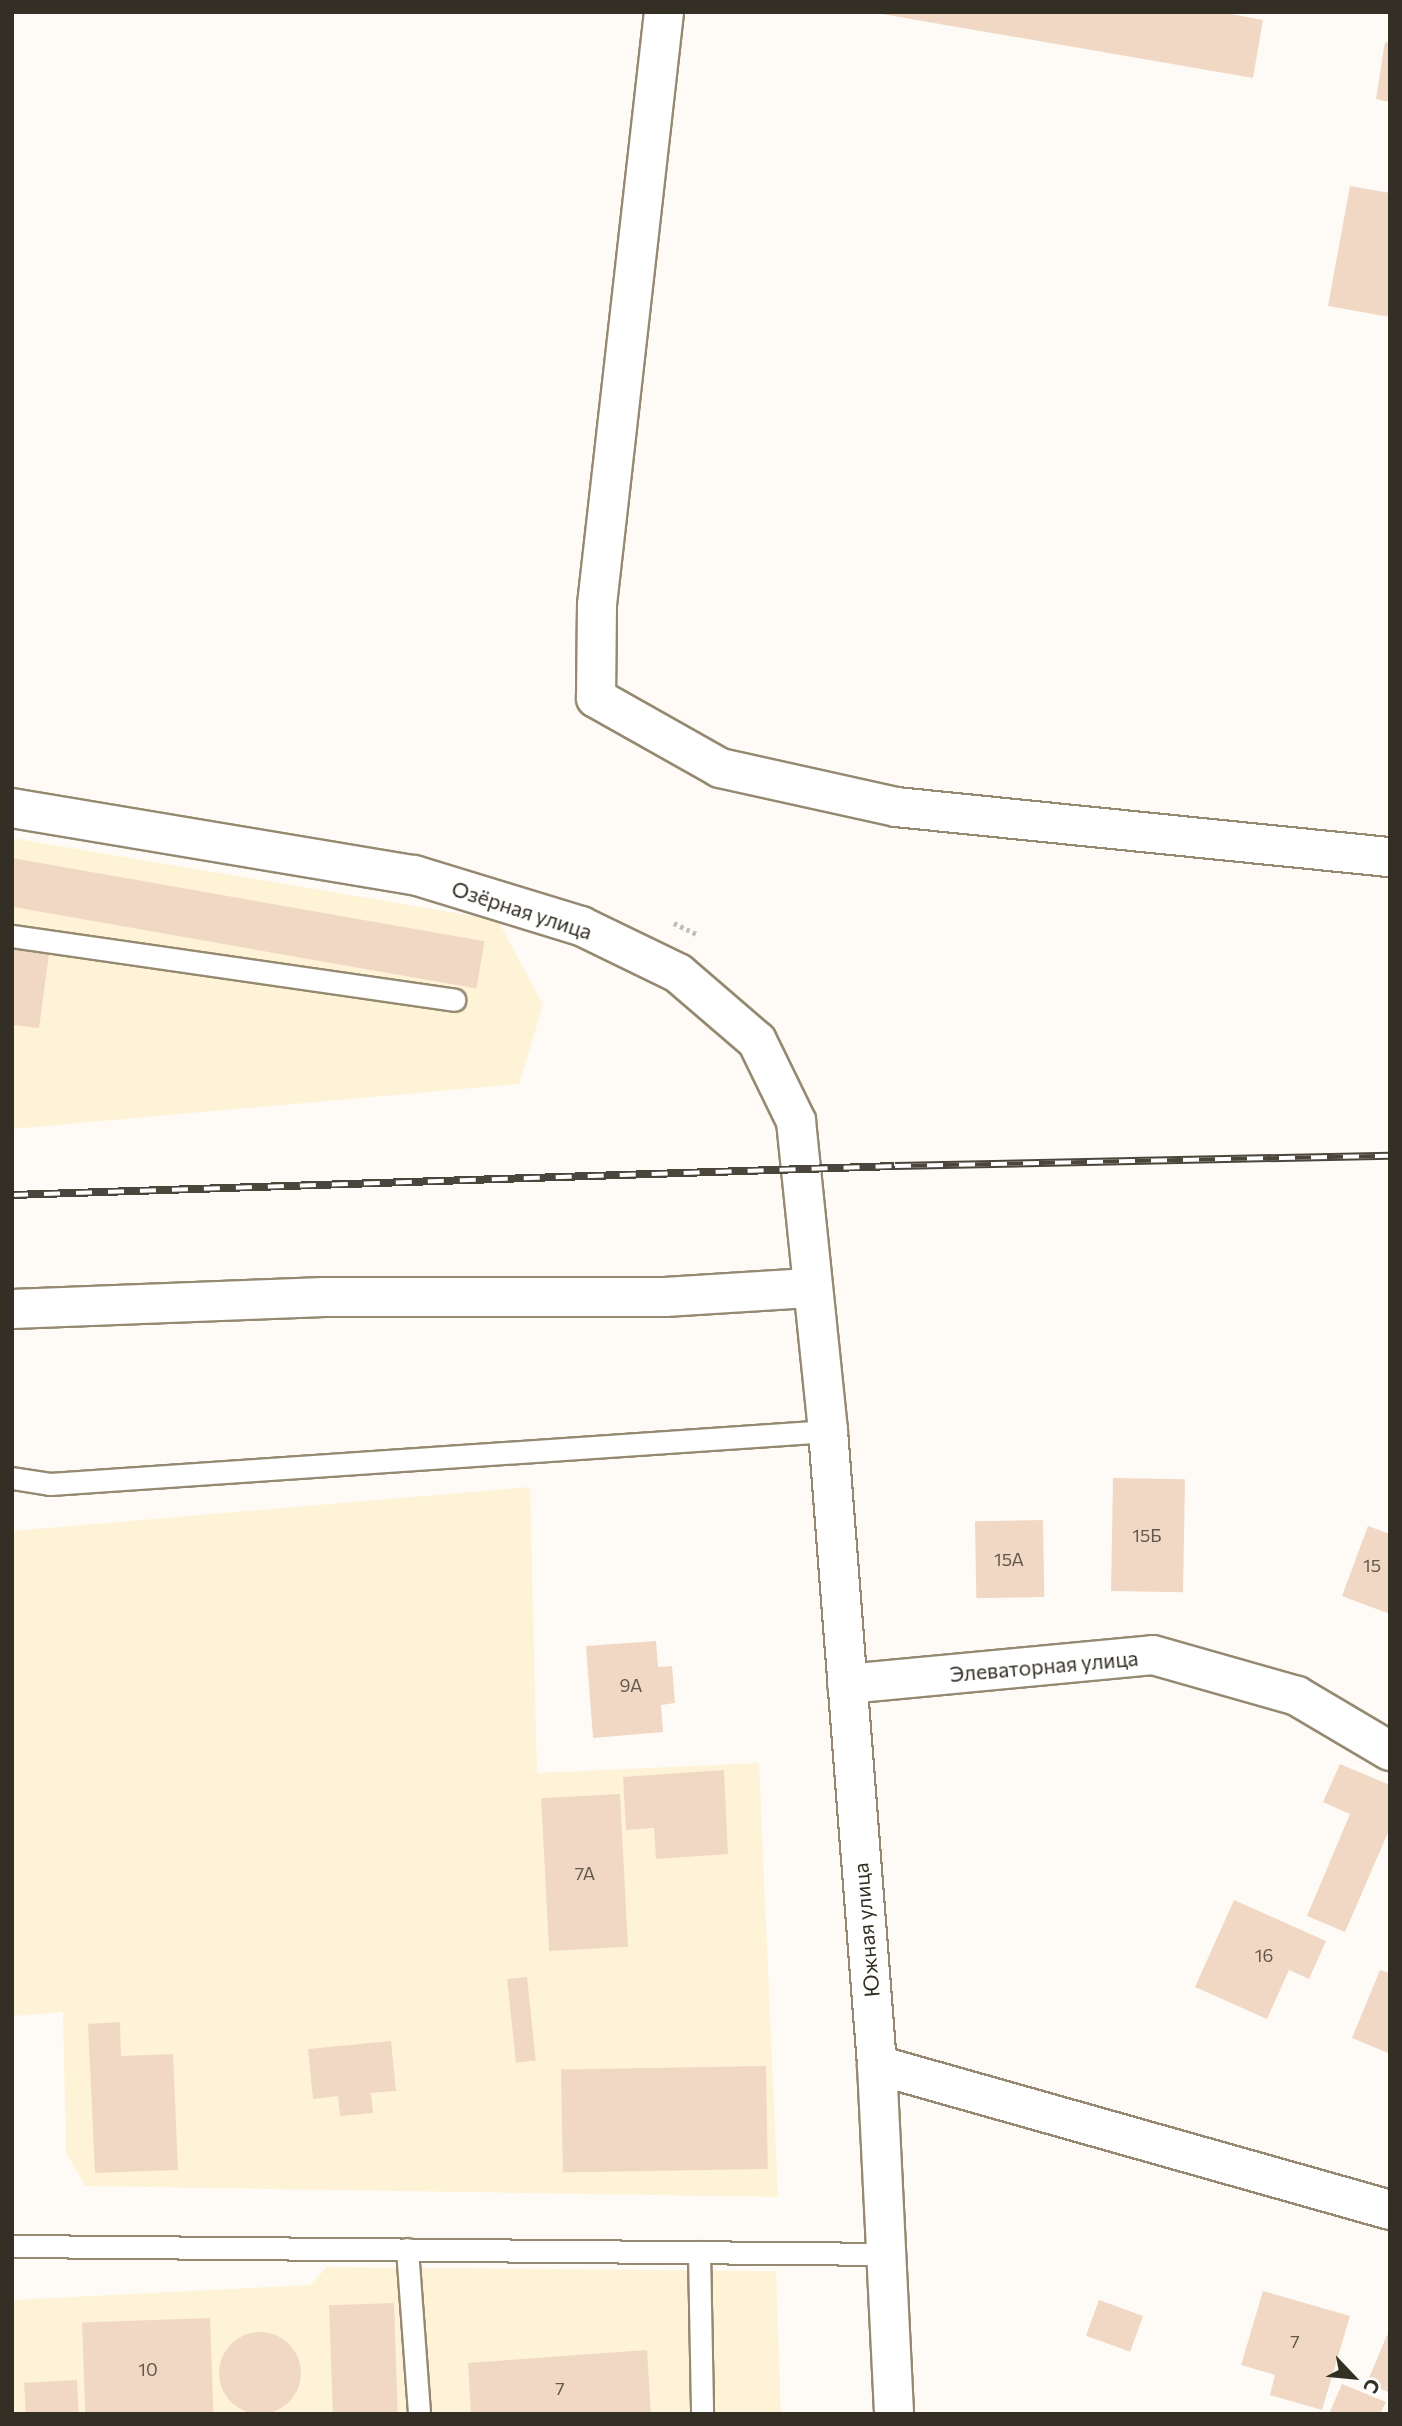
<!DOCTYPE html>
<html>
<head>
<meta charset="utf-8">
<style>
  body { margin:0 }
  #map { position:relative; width:1402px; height:2426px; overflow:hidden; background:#fefbf6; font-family:Commissioner,sans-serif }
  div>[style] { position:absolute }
  .built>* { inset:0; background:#fff3d7 }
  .building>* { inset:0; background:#f1d8c4; transform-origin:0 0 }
  .round { border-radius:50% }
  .path>* { height:4.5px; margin-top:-2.25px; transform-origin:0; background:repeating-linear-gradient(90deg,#c1bdb7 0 3.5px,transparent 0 7px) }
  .roads { filter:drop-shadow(2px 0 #958a71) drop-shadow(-2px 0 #958a71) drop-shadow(0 2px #958a71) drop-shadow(0 -2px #958a71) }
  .service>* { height:21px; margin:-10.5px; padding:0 10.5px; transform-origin:10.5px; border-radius:10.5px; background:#fff }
  .minor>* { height:38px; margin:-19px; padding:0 19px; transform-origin:19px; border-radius:19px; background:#fff }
  .tertiary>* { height:38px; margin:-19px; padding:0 19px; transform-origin:19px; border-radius:19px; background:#fff }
  .rail>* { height:8px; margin-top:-4px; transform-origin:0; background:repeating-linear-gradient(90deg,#fff 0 16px,#4a463c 0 32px); box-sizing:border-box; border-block:2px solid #4a463c }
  span { translate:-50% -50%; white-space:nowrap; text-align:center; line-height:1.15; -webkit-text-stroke:6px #fff; paint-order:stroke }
  .number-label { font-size:18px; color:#62594c }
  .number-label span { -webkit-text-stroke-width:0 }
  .street-label { font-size:21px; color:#332f24 }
  .frame { position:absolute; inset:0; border:14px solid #332f24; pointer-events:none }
  .north { position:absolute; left:1318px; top:2342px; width:70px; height:70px; -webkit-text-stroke:5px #fff; paint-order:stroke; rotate:116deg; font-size:19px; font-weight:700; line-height:28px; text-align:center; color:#332f24 }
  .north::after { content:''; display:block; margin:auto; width:24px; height:32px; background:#332f24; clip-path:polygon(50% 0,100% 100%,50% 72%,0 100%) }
</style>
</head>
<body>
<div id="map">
  <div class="built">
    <i style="clip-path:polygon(12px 838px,498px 920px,543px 1005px,519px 1084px,12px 1129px)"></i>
    <i style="clip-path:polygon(530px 1487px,537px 1773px,759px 1763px,778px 2197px,85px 2186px,66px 2152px,63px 2012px,12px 2016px,12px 1531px)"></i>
    <i style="clip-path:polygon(327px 2267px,776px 2271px,781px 2414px,12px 2414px,12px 2300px,310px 2285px)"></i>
  </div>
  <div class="building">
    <i style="clip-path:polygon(1220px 12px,1263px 20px,1253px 78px,882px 14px)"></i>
    <i style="clip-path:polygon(1385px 42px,1390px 43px,1390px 102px,1376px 99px)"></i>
    <i style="clip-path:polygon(1350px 186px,1390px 193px,1390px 317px,1328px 306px)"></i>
    <i style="left:12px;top:858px;width:480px;height:48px;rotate:10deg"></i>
    <i style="clip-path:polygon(12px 942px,50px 947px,39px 1028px,12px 1025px)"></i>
    <i style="left:1113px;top:1478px;width:72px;height:113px;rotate:1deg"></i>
    <i style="left:1043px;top:1520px;width:77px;height:68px;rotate:89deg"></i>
    <i style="clip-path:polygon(1368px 1526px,1390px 1534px,1390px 1614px,1342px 1596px)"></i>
    <i style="clip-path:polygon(656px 1641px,658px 1667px,672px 1666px,675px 1703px,661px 1705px,663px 1732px,593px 1738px,586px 1646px)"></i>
    <i style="clip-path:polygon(1340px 1764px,1390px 1785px,1390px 1828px,1345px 1932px,1307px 1916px,1350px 1814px,1323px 1802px)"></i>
    <i style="clip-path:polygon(724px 1770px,728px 1854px,656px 1859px,654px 1828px,626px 1830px,623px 1777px)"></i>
    <i style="left:620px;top:1794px;width:153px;height:79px;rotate:87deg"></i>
    <i style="clip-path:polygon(1234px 1900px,1326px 1941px,1309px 1979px,1289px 1970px,1267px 2019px,1195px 1987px)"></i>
    <i style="clip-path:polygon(1380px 1970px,1390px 1973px,1390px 2054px,1352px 2038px)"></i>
    <i style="left:527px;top:1977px;width:84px;height:20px;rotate:84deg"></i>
    <i style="clip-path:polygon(120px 2022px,121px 2056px,173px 2054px,178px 2170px,95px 2173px,88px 2024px)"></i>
    <i style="clip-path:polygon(391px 2041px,396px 2091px,371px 2093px,373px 2113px,340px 2116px,338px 2096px,313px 2099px,308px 2049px)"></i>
    <i style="left:766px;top:2066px;width:103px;height:205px;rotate:89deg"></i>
    <i style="clip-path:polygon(1263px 2291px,1350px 2316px,1322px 2410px,1270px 2395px,1275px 2375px,1241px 2365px)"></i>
    <i style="left:1099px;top:2300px;width:47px;height:38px;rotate:20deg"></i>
    <i style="left:394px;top:2303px;width:111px;height:65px;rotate:88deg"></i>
    <i style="left:210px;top:2318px;width:96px;height:128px;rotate:88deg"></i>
    <i class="round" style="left:219px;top:2332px;width:82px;height:82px"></i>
    <i style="clip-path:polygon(1387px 2335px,1390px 2336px,1390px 2393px,1367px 2383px)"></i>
    <i style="clip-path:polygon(647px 2350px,651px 2414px,471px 2414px,468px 2363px)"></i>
    <i style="left:77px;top:2380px;width:34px;height:53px;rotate:87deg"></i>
    <i style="clip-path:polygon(1342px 2384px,1386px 2402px,1380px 2414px,1329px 2414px)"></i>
  </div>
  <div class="path">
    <i style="left:674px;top:923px;width:25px;rotate:26deg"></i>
  </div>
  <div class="roads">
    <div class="service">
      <i style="left:12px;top:936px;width:447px;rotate:8.2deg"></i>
      <i style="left:12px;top:1478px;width:38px;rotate:9deg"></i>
      <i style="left:50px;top:1484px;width:780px;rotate:-3.9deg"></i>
      <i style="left:12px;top:2246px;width:875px;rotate:0.52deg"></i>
      <i style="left:407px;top:2249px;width:165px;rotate:85.8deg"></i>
      <i style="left:699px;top:2252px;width:162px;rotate:88.9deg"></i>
    </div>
    <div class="minor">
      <i style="left:664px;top:12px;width:597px;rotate:96.45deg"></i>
      <i style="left:597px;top:605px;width:93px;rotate:90.6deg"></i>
      <i style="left:596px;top:698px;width:142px;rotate:29.4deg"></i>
      <i style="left:720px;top:768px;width:180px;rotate:12.5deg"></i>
      <i style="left:896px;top:807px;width:497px;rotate:5.8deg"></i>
      <i style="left:847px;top:1684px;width:307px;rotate:-5.4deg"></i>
      <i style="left:1153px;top:1655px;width:150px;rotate:15.9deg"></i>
      <i style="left:1297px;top:1696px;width:108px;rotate:30.6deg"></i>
      <i style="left:877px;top:2065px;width:533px;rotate:15.78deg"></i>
    </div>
    <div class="tertiary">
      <i style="left:12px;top:808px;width:408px;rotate:9.5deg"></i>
      <i style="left:414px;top:875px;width:175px;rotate:17deg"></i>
      <i style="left:581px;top:926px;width:108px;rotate:25.9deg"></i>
      <i style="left:678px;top:973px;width:104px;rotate:40.7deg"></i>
      <i style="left:757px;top:1041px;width:89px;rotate:64deg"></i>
      <i style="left:796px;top:1121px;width:312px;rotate:84.1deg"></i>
      <i style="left:828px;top:1431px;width:636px;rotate:85.58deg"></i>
      <i style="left:877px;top:2065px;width:349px;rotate:87.2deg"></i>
      <i style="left:12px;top:1309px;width:312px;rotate:-2.2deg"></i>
      <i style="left:324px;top:1297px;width:341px"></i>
      <i style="left:665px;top:1297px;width:144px;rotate:-3.6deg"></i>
    </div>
  </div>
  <div class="rail">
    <i style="left:12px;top:1195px;width:883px;rotate:-1.88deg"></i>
    <i style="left:895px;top:1166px;width:495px;rotate:-1.2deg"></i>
  </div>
  <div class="number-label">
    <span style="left:1147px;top:1535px">15Б</span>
    <span style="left:1009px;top:1559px">15А</span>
    <span style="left:1372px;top:1565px">15</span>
    <span style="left:631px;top:1685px">9А</span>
    <span style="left:585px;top:1873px">7А</span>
    <span style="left:1264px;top:1955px">16</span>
    <span style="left:1295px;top:2341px">7</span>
    <span style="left:148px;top:2369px">10</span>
    <span style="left:560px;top:2388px">7</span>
  </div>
  <div class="street-label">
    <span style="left:522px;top:910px;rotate:18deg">Озёрная улица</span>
    <span style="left:1044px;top:1666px;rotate:-5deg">Элеваторная улица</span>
    <span style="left:866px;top:1930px;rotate:-95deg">Южная улица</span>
  </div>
  <div class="frame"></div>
  <div class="north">С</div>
</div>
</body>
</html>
